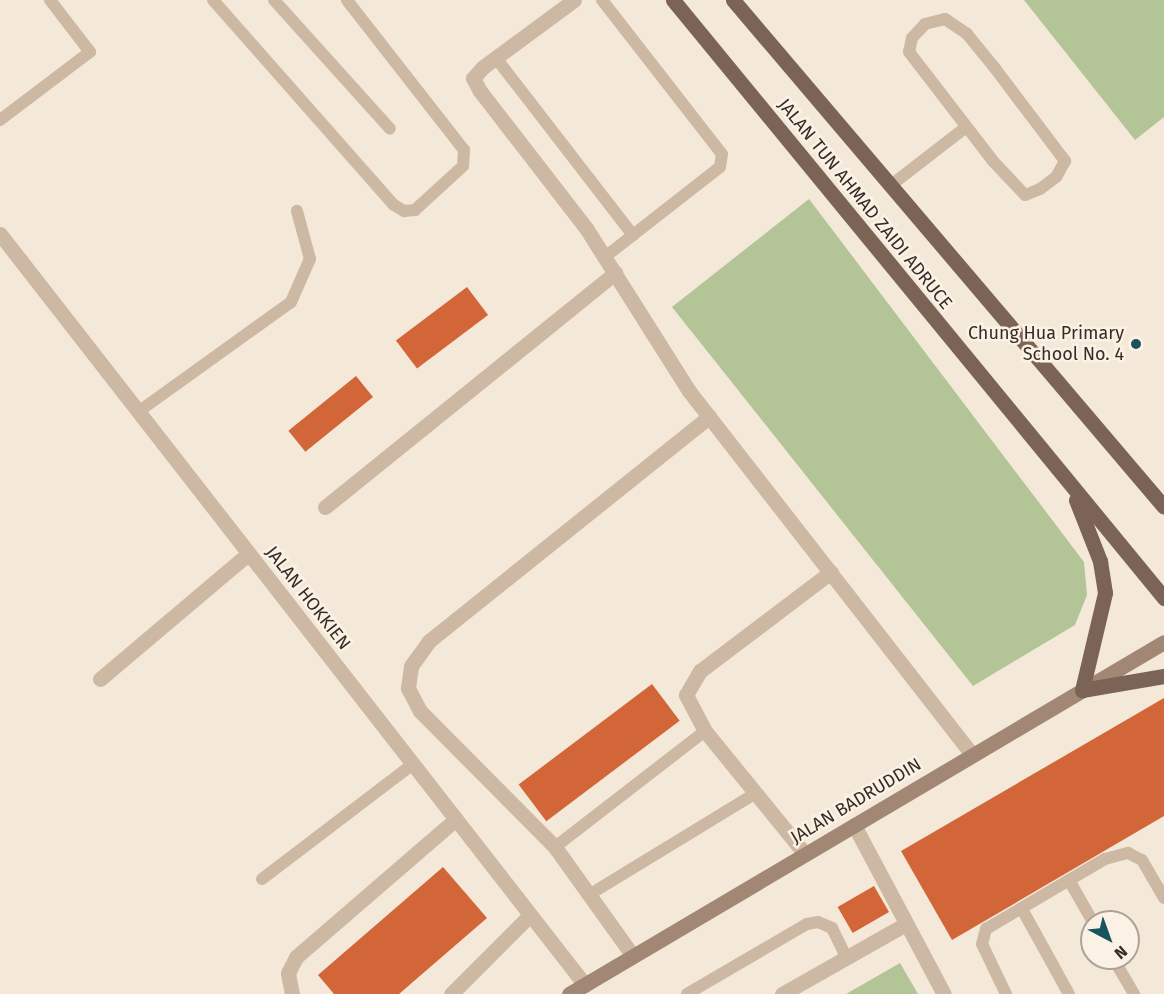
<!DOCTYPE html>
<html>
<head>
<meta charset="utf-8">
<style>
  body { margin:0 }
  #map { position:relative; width:1164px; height:994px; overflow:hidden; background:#f4e8d8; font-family:"Fira Sans",sans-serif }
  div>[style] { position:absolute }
  .green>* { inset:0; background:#b3c497 }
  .building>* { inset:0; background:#d26639; transform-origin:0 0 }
  .service>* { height:12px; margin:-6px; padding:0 6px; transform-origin:6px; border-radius:6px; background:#cdb9a3 }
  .minor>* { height:15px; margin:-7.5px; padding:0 7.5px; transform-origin:7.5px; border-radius:7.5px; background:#cdb9a3 }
  .secondary>* { height:15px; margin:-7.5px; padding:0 7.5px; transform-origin:7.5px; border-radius:7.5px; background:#a18774 }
  .primary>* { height:15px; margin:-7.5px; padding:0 7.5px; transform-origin:7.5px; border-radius:7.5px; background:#7b6455 }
  .dots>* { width:16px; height:16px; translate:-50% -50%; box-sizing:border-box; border:3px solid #fbf2e5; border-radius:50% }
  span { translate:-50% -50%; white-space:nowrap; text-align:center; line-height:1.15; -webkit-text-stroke:5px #fbf2e5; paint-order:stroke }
  .street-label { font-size:18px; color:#372c26 }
  .poi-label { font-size:18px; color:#372c26 }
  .right { translate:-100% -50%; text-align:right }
  .north { position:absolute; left:1080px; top:910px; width:60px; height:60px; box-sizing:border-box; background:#fbf2e5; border:2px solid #ada399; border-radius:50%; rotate:139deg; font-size:16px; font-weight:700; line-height:24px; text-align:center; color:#372c26 }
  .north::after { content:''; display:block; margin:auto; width:21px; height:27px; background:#18545d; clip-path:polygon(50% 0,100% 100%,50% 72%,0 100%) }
</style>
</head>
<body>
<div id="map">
  <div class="green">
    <i style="clip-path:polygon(1024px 0,1164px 0,1164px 117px,1135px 140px)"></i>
    <i style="clip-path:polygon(809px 199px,1084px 562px,1087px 595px,1075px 625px,973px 686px,672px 307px)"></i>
    <i style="clip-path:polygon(900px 963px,918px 994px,846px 994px)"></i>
  </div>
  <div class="building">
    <i style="left:467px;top:287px;width:35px;height:89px;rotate:53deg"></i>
    <i style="left:356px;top:376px;width:27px;height:87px;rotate:51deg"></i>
    <i style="left:652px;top:684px;width:46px;height:167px;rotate:53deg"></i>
    <i style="clip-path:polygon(1164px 698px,1164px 816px,952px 940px,901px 851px)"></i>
    <i style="clip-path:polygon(443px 867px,487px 918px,399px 994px,334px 994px,318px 975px)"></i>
    <i style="left:874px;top:886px;width:30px;height:42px;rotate:60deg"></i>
  </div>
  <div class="service">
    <i style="left:213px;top:0;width:273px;rotate:48.6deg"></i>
    <i style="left:394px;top:205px;width:12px;rotate:31deg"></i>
    <i style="left:404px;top:211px;width:11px;rotate:-5deg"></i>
    <i style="left:415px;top:210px;width:65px;rotate:-42.5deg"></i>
    <i style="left:463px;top:166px;width:16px;rotate:-86deg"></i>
    <i style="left:464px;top:150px;width:190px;rotate:-128deg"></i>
    <i style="left:274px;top:0;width:173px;rotate:48deg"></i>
    <i style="left:602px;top:0;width:195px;rotate:52.1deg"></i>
    <i style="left:722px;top:154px;width:13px;rotate:99deg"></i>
    <i style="left:720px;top:167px;width:146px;rotate:142deg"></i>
    <i style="left:945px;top:19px;width:27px;rotate:34deg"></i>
    <i style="left:967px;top:34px;width:43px;rotate:50.7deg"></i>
    <i style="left:994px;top:67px;width:118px;rotate:52.9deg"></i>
    <i style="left:1065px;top:161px;width:18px;rotate:119deg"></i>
    <i style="left:1056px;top:177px;width:20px;rotate:143deg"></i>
    <i style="left:1040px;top:189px;width:16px;rotate:158deg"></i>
    <i style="left:1025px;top:195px;width:47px;rotate:-133.3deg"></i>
    <i style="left:993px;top:161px;width:138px;rotate:-127.6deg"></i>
    <i style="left:909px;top:52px;width:14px;rotate:-78deg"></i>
    <i style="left:912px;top:38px;width:19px;rotate:-47deg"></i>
    <i style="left:925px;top:24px;width:21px;rotate:-14deg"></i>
    <i style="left:496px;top:58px;width:224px;rotate:52.3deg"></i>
    <i style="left:0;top:120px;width:113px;rotate:-37.1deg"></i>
    <i style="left:90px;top:52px;width:66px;rotate:-127.6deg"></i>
    <i style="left:890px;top:186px;width:96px;rotate:-37.8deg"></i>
    <i style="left:138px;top:412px;width:188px;rotate:-35.7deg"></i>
    <i style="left:291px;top:302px;width:47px;rotate:-66.2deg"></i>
    <i style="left:310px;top:259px;width:50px;rotate:-105.2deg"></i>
    <i style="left:555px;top:847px;width:190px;rotate:-37.7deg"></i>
    <i style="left:262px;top:879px;width:190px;rotate:-37.3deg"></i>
    <i style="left:1069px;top:880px;width:48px;rotate:60.3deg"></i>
    <i style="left:592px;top:893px;width:190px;rotate:-31.4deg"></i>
    <i style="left:1022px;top:909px;width:97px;rotate:61.1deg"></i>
    <i style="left:1113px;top:958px;width:42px;rotate:59.7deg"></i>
    <i style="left:687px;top:994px;width:139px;rotate:-30.3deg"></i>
    <i style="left:807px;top:924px;width:11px;rotate:-10deg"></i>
    <i style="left:818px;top:922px;width:15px;rotate:23deg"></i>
    <i style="left:832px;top:928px;width:32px;rotate:64deg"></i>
    <i style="left:1006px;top:994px;width:55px;rotate:-115.6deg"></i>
    <i style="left:982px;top:944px;width:16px;rotate:-75deg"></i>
    <i style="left:986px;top:929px;width:138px;rotate:-30.5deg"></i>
    <i style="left:1105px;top:859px;width:24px;rotate:-15deg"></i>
    <i style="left:1128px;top:853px;width:16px;rotate:27deg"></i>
    <i style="left:1142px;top:860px;width:44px;rotate:59.9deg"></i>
  </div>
  <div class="minor">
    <i style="left:574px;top:0;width:113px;rotate:143.6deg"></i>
    <i style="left:483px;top:67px;width:15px;rotate:132deg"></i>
    <i style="left:473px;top:78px;width:15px;rotate:62deg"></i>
    <i style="left:480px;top:91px;width:173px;rotate:52.3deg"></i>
    <i style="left:586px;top:228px;width:193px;rotate:57.7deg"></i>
    <i style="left:689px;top:391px;width:461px;rotate:52.1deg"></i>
    <i style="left:0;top:234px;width:952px;rotate:52.08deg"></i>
    <i style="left:325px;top:507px;width:373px;rotate:-38.9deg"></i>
    <i style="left:100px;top:679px;width:194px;rotate:-40.2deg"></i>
    <i style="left:854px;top:825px;width:191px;rotate:62deg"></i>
    <i style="left:805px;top:854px;width:159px;rotate:-129.1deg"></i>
    <i style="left:705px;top:731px;width:41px;rotate:-117.8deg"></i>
    <i style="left:686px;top:695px;width:28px;rotate:-60deg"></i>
    <i style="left:700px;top:671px;width:164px;rotate:-37.1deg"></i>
    <i style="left:633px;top:956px;width:134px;rotate:-125.6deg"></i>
    <i style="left:555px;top:847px;width:192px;rotate:-134.8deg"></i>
    <i style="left:420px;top:711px;width:26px;rotate:-118deg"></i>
    <i style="left:408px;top:688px;width:22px;rotate:-82deg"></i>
    <i style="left:411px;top:666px;width:31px;rotate:-54deg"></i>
    <i style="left:429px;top:641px;width:359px;rotate:-38.7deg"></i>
    <i style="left:292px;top:994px;width:21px;rotate:-101deg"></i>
    <i style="left:288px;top:973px;width:18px;rotate:-63deg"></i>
    <i style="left:296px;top:957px;width:211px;rotate:-40.8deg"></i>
    <i style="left:451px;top:994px;width:112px;rotate:-45deg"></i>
    <i style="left:782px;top:994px;width:140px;rotate:-29.5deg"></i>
  </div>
  <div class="secondary">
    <i style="left:569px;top:994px;width:691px;rotate:-30.61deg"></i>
  </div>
  <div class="primary">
    <i style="left:673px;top:0;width:774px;rotate:50.61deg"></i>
    <i style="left:733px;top:0;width:665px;rotate:49.63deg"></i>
    <i style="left:1076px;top:500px;width:66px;rotate:68.5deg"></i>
    <i style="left:1100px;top:561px;width:32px;rotate:81deg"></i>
    <i style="left:1105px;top:593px;width:100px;rotate:103.3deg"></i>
    <i style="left:1082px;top:690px;width:83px;rotate:-9.7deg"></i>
  </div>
  <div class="dots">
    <i style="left:1136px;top:344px;background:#18545d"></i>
  </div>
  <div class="street-label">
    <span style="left:865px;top:204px;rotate:51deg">JALAN TUN AHMAD ZAIDI ADRUCE</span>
    <span style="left:308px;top:598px;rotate:52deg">JALAN HOKKIEN</span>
    <span style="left:856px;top:801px;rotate:-31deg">JALAN BADRUDDIN</span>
  </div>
  <div class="poi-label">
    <span class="right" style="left:1124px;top:344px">Chung Hua Primary<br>School No. 4</span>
  </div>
  <div class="north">N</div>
</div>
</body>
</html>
